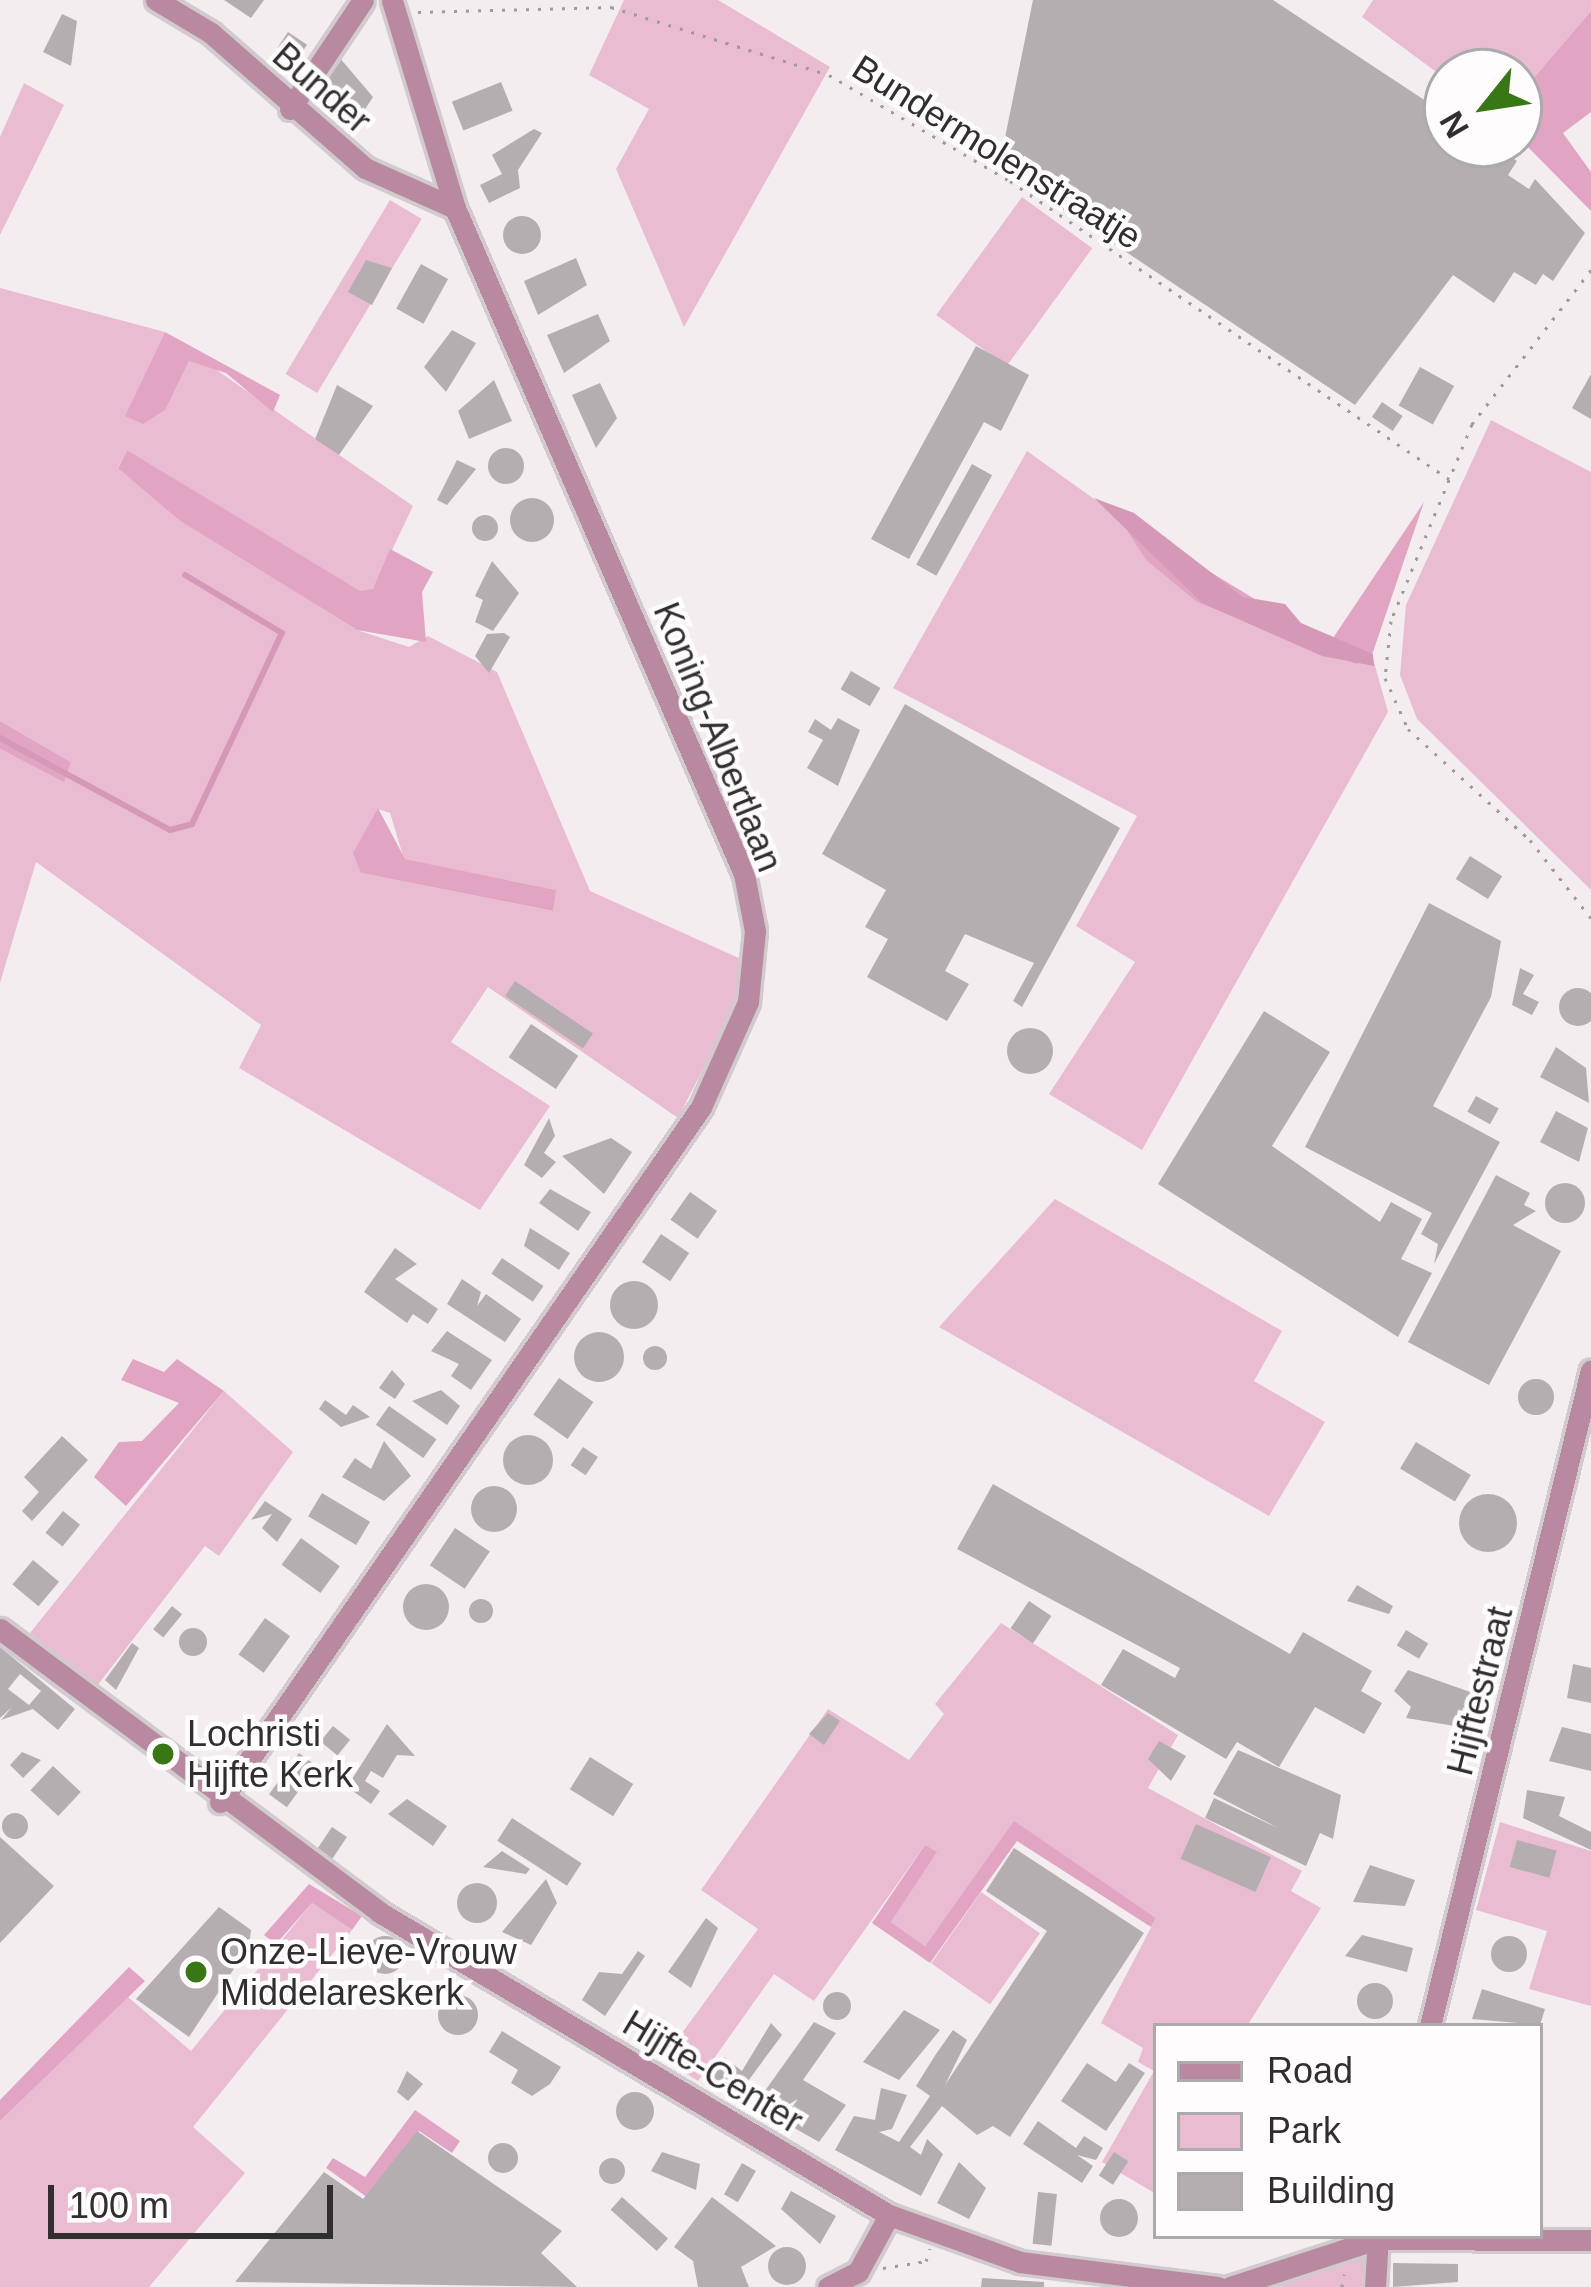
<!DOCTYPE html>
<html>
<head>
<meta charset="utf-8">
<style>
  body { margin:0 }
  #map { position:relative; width:1591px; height:2287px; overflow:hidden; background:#f4edf0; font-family:Arial,sans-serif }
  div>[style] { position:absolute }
  .green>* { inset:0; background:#eabcd2; transform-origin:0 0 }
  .forest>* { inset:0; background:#e2a4c3 }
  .water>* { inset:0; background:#d599b7 }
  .stream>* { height:6px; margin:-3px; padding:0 3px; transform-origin:3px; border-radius:3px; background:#d599b7 }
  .building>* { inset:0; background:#b5aeb1; transform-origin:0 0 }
  .round { border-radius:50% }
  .path>* { height:3px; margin-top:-1.5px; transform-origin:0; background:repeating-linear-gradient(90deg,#9f9a9c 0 3px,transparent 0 12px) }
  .roads { filter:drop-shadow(3px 0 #d1cbcd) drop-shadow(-3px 0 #d1cbcd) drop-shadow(0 3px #d1cbcd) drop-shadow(0 -3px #d1cbcd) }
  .minor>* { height:21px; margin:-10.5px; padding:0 10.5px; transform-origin:10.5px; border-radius:10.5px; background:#b889a0 }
  .dots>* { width:33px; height:33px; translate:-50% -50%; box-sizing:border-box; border:6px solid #fefcfd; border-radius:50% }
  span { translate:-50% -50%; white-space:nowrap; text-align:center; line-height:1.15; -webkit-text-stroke:9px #fefcfd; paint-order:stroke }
  .street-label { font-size:36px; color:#312e2f }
  .poi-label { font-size:36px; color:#312e2f }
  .left { translate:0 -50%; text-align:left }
  .legend { position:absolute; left:1153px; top:2023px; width:390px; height:216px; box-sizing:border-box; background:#fefcfd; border:3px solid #acaaab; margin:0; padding:15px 21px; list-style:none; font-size:36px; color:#312e2f }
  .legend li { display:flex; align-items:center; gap:24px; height:60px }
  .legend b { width:60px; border:3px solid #acaaab }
  .north { position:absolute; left:1423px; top:48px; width:120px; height:120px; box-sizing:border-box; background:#fefcfd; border:3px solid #acaaab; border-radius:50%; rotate:240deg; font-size:33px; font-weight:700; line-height:48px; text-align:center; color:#312e2f }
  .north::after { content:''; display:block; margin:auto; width:42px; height:54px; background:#377714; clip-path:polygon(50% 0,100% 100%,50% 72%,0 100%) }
  .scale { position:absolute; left:48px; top:2185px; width:285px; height:54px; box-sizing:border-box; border:6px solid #312e2f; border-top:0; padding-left:15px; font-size:36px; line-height:42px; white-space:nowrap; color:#312e2f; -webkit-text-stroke:9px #fefcfd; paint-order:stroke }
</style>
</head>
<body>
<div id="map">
  <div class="green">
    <i style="clip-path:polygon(624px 0,718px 0,830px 67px,684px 327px,616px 169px,649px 109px,589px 75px)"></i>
    <i style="clip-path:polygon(1373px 0,1591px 0,1591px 11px,1519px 95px,1519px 72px,1447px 80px,1362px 17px)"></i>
    <i style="clip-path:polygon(24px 83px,64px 105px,0 235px,0 137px)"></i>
    <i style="left:1022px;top:197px;width:87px;height:146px;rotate:36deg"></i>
    <i style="left:390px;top:200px;width:37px;height:203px;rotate:31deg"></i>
    <i style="clip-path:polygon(evenodd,0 288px,165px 332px,126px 415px,143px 423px,164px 410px,189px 361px,205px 362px,413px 506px,373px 590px,360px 592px,127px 450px,118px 467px,180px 521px,357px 630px,409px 647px,428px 636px,497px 672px,590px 891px,741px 959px,734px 1008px,678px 1118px,488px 987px,451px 1042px,550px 1106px,480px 1210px,239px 1068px,261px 1025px,36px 862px,0 983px,0 749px,63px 781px,71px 762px,0 721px,0 288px,378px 809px,390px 813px,404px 859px,555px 890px,553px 911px,361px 873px,378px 809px)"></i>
    <i style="clip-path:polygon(1491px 420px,1591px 472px,1591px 890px,1417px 719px,1400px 675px,1406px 605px)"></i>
    <i style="clip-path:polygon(1027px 451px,1118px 516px,1197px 602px,1372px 655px,1388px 712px,1142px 1150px,1049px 1094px,1135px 962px,1076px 926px,1137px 816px,893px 688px)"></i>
    <i style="clip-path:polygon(1055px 1199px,1282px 1331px,1254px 1381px,1325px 1422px,1269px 1516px,939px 1327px)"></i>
    <i style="clip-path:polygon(224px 1391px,293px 1452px,219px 1556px,205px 1546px,97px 1686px,30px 1633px)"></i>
    <i style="clip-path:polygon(1001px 1623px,1178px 1735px,1148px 1788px,1302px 1871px,1291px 1891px,1321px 1908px,1247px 2026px,1156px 2026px,1156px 2194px,1102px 2162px,1154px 2071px,1138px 2062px,1143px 2048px,1101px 2023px,1156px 1918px,1014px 1822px,925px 1946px,891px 1922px,936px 1853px,925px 1845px,814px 2001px,774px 1974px,698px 2081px,663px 2059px,758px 1929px,701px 1890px,828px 1709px,909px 1760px,944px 1714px,935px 1704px)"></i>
    <i style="clip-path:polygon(1500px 1822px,1591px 1851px,1591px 2006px,1529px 1989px,1547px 1931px,1476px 1910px)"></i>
    <i style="left:981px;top:1892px;width:72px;height:87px;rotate:35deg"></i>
    <i style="clip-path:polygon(312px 1903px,352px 1930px,193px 2127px,245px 2173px,149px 2287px,0 2287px,0 2121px,128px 1997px,191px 2051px)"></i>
    <i style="clip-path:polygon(1377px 2239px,1375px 2287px,1230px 2287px)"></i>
  </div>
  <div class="forest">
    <i style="clip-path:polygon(1591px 11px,1591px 112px,1563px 133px,1591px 172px,1591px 211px,1519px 138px,1519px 95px)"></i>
    <i style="clip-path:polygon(165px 332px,280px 395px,273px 412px,226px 373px,189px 361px,165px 410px,143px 424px,125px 416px)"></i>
    <i style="clip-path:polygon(127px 450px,360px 591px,373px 589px,390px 549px,433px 572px,422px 592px,426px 642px,357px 630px,180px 521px,118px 468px)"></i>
    <i style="clip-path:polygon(1424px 502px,1372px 655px,1356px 664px,1197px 602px,1146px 560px,1118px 516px,1329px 644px)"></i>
    <i style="clip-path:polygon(0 721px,71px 762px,64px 782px,0 749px)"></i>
    <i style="clip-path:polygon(378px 808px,405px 859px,556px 890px,553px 911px,361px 873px,353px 853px)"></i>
    <i style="clip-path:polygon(133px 1359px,164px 1372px,177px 1359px,224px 1391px,126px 1506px,94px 1477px,119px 1442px,142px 1441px,179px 1403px,121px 1380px)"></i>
    <i style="clip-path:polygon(1014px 1821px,1156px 1918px,1151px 1927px,1017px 1841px,930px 1963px,872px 1923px,925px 1845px,937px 1852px,891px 1922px,925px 1946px)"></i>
    <i style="clip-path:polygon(309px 1884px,362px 1916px,352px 1930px,312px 1903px,276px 1944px,264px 1935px)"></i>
    <i style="clip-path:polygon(129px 1967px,145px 1981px,0 2121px,0 2100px)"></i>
    <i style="clip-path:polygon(415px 2110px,460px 2141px,452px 2153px,419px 2131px,371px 2200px,326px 2168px,333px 2158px,365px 2177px)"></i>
  </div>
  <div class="water">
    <i style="clip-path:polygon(1094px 498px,1134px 513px,1243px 597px,1285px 604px,1301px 623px,1373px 654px,1374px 666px,1322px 656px,1202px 603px)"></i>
  </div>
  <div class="stream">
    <i style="left:0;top:738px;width:193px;rotate:28.4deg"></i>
    <i style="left:170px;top:830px;width:23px;rotate:-15deg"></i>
    <i style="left:192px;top:824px;width:211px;rotate:-64.8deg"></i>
    <i style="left:282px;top:633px;width:113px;rotate:-149.1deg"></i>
  </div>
  <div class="building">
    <i style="clip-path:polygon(224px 0,264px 0,251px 18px)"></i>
    <i style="clip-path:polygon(1033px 0,1273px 0,1447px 115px,1447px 144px,1491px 144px,1517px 161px,1508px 175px,1529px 189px,1535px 179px,1585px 233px,1553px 281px,1543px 274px,1536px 285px,1514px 272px,1494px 303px,1453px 275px,1355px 405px,999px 167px)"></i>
    <i style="clip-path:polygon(62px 14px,77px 21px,71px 66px,43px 52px)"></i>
    <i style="left:288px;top:32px;width:23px;height:19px;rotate:34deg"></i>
    <i style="clip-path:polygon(339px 57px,373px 97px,360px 117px,318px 88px)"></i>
    <i style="left:501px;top:82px;width:31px;height:53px;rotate:68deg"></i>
    <i style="clip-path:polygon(534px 129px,542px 133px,518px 170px,520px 188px,489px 203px,480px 185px,502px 174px,492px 155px)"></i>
    <i class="round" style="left:503px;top:216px;width:38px;height:38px"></i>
    <i style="clip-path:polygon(576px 258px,587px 285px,538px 315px,524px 281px)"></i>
    <i style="clip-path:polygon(366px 260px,392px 268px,372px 305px,348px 292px)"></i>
    <i style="left:421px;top:264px;width:31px;height:51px;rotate:29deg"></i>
    <i style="clip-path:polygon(598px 314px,610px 341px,564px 373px,547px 335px)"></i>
    <i style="clip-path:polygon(452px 330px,476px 343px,446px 392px,424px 367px)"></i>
    <i style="clip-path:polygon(976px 346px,1029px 375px,1001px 431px,984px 422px,909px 559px,871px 539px)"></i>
    <i style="left:1420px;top:367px;width:39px;height:44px;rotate:29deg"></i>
    <i style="clip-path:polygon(1591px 374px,1591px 419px,1572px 408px)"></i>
    <i style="clip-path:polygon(494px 380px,512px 421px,469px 439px,458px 411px)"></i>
    <i style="clip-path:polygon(600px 383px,617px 418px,596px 448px,572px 395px)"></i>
    <i style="clip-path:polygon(337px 385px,373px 406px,339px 455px,315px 439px)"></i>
    <i style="left:1382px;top:402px;width:25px;height:18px;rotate:34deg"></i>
    <i class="round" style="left:488px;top:448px;width:36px;height:36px"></i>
    <i style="clip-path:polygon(457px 460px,476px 469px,447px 505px,437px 500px)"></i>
    <i style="left:972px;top:464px;width:23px;height:115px;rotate:29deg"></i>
    <i class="round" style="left:510px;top:498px;width:44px;height:44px"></i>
    <i class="round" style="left:472px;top:515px;width:26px;height:26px"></i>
    <i style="clip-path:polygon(492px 561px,519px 593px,493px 631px,475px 622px,483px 600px,475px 596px)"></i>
    <i style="clip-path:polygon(504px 633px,510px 637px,489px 673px,475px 656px,487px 634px)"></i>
    <i style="left:851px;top:671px;width:34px;height:21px;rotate:30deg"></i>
    <i style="clip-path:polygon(905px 704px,1120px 828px,1022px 1007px,1013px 1001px,1034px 963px,965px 934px,945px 971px,969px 984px,947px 1021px,867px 977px,888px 939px,865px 927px,886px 890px,822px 854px)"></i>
    <i style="clip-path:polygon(838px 718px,860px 730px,838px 786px,807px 768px,823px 740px,808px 732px,815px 719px,831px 730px)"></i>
    <i style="left:1470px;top:856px;width:38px;height:27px;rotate:32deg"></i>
    <i style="clip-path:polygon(1429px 903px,1501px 941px,1491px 997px,1433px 1106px,1500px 1142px,1434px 1264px,1438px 1244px,1421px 1234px,1432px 1213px,1305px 1147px)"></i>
    <i style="clip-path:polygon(1520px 968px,1534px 975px,1523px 994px,1539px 1002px,1532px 1015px,1512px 1005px)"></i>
    <i style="left:515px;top:981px;width:94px;height:18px;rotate:34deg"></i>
    <i class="round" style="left:1559px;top:988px;width:38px;height:38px"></i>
    <i style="clip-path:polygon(1264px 1011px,1330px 1052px,1272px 1146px,1380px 1222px,1391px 1202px,1422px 1219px,1401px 1259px,1432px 1273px,1398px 1337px,1158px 1184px)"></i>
    <i style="left:531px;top:1024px;width:57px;height:40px;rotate:34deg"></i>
    <i class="round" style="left:1007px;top:1028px;width:46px;height:46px"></i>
    <i style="clip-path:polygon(1556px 1047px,1586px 1068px,1589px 1103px,1540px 1077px)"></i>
    <i style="left:1476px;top:1096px;width:26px;height:18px;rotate:29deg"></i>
    <i style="clip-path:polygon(1556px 1111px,1588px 1128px,1579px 1162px,1540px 1142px)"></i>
    <i style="clip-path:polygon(549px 1118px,555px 1136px,544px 1153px,556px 1162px,542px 1178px,524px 1165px)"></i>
    <i style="clip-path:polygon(611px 1138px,632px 1152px,604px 1194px,562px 1156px)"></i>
    <i style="clip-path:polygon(1496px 1175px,1530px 1193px,1524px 1205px,1536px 1211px,1513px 1225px,1561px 1251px,1489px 1385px,1408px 1342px)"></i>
    <i class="round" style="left:1545px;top:1183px;width:40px;height:40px"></i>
    <i style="clip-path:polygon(550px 1189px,591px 1212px,578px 1231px,539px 1203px)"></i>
    <i style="left:690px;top:1192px;width:33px;height:34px;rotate:35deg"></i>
    <i style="clip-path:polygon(530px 1228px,570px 1253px,559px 1270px,524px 1246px)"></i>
    <i style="left:661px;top:1234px;width:34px;height:34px;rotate:34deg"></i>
    <i style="clip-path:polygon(395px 1248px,417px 1264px,395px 1279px,438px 1309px,428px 1324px,413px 1314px,407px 1323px,364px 1292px)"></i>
    <i style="left:502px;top:1258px;width:50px;height:19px;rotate:34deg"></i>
    <i style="clip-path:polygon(462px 1279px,481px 1292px,477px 1306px,486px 1294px,521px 1319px,505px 1342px,447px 1304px)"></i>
    <i class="round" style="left:610px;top:1281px;width:48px;height:48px"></i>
    <i style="clip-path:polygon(447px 1331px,492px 1360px,471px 1390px,451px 1376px,459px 1364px,431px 1351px)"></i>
    <i class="round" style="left:574px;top:1332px;width:50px;height:50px"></i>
    <i class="round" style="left:643px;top:1346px;width:24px;height:24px"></i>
    <i style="clip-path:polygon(392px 1370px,405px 1384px,395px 1399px,379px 1388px)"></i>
    <i style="left:559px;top:1378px;width:42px;height:45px;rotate:35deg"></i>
    <i class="round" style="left:1518px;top:1379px;width:36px;height:36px"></i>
    <i style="clip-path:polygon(441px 1390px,460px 1406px,447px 1425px,412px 1401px)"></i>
    <i style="clip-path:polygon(325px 1400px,346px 1415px,353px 1405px,370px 1417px,341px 1427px,319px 1409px)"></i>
    <i style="left:389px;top:1406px;width:58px;height:23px;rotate:35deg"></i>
    <i class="round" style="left:503px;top:1435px;width:50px;height:50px"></i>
    <i style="clip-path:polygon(62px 1436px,88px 1460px,32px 1521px,22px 1511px,39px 1492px,24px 1477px)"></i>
    <i style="clip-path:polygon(384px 1441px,411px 1476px,384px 1501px,342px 1477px,355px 1458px,371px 1469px)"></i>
    <i style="left:1416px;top:1442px;width:64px;height:31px;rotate:31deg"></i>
    <i style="left:583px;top:1447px;width:18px;height:22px;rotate:34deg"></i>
    <i style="clip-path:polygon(993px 1484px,1290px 1654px,1303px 1632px,1372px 1671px,1361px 1691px,1382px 1703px,1364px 1734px,1315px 1707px,1279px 1767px,1237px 1742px,1226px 1759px,1101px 1685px,1123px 1649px,1175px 1678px,1180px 1668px,957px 1549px)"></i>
    <i class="round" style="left:471px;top:1486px;width:46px;height:46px"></i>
    <i style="left:322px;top:1493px;width:56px;height:27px;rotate:31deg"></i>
    <i class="round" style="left:1459px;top:1494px;width:58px;height:58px"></i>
    <i style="clip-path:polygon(265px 1501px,292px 1519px,277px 1542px,262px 1528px,272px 1514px,251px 1520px)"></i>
    <i style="left:63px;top:1511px;width:22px;height:28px;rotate:39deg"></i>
    <i style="left:455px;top:1528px;width:42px;height:45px;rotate:34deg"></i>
    <i style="left:301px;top:1538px;width:48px;height:33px;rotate:36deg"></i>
    <i style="left:33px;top:1560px;width:34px;height:32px;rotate:40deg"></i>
    <i class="round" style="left:403px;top:1584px;width:46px;height:46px"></i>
    <i style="clip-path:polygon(1357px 1585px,1393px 1606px,1389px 1614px,1347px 1601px)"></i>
    <i class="round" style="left:469px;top:1599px;width:24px;height:24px"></i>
    <i style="left:1029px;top:1601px;width:27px;height:33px;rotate:34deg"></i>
    <i style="left:172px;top:1606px;width:13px;height:30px;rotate:39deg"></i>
    <i style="left:265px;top:1618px;width:31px;height:45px;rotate:36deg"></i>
    <i class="round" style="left:179px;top:1628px;width:28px;height:28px"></i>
    <i style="left:1406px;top:1630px;width:26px;height:18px;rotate:31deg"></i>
    <i style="clip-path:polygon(132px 1643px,139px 1648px,116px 1690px,105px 1680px)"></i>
    <i style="clip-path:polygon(evenodd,0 1647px,75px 1709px,58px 1730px,33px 1709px,1px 1720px,12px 1707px,0 1718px,0 1647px,20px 1674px,41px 1691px,29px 1705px,8px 1689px,20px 1674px)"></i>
    <i style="clip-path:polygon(1573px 1664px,1591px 1668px,1591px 1703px,1567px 1698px)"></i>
    <i style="clip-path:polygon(1408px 1670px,1473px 1693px,1461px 1727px,1406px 1718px,1411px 1707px,1394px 1691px)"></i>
    <i style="clip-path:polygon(828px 1713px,840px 1721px,824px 1745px,809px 1734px)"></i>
    <i style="clip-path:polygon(387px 1724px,415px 1756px,397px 1755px,383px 1778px,371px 1771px,365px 1781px,380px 1791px,371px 1804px,347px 1787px)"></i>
    <i style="left:333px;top:1726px;width:22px;height:20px;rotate:39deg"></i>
    <i style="clip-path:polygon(1562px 1727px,1591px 1734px,1591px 1771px,1549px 1761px)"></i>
    <i style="clip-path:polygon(1159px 1741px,1186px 1756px,1171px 1781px,1148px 1759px)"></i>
    <i style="clip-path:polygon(1238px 1750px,1341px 1795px,1333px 1839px,1320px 1833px,1306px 1866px,1205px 1818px,1214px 1798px,1278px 1828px,1213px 1794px)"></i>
    <i style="clip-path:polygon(22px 1752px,41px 1760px,23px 1778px,10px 1765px)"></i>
    <i style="left:299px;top:1753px;width:22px;height:51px;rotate:36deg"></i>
    <i style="left:590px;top:1757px;width:51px;height:38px;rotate:32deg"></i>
    <i style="left:53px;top:1766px;width:38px;height:33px;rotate:43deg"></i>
    <i style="clip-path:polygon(1527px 1790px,1565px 1797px,1559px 1816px,1591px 1832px,1591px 1850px,1523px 1818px)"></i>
    <i style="clip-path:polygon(407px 1799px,447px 1826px,433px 1846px,388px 1814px)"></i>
    <i class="round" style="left:2px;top:1813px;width:26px;height:26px"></i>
    <i style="left:512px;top:1818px;width:83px;height:27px;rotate:33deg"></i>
    <i style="left:1196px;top:1824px;width:82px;height:38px;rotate:24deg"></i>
    <i style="left:332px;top:1827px;width:18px;height:27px;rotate:34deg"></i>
    <i style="clip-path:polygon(0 1837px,54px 1886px,0 1943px)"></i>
    <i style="left:1517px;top:1840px;width:41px;height:28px;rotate:15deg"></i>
    <i style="clip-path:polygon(1014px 1848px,1144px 1933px,1010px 2137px,993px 2126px,977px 2135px,942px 2106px,910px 2147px,921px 2155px,927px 2139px,943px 2154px,921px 2196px,835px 2150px,854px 2116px,875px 2120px,881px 2088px,907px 2095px,892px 2129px,879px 2132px,899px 2142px,930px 2096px,916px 2086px,936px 2054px,953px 2030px,967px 2040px,945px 2085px,1047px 1931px,986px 1891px)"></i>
    <i style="clip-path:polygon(502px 1851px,530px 1869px,526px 1874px,483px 1867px)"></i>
    <i style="clip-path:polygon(1370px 1865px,1415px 1880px,1405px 1906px,1353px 1902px)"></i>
    <i style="clip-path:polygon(546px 1879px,557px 1903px,531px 1945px,502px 1932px)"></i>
    <i class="round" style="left:457px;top:1883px;width:40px;height:40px"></i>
    <i style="clip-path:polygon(219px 1907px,251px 1930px,249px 1946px,189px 2037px,136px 1999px)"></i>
    <i style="clip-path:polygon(706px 1918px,718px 1928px,691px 1988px,668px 1972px)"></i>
    <i style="clip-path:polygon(1362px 1935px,1413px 1948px,1407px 1972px,1345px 1956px)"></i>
    <i class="round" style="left:1491px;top:1936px;width:36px;height:36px"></i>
    <i class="round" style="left:366px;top:1936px;width:38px;height:38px"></i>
    <i style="clip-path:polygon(638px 1951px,645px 1956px,605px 2016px,582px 2000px,599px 1972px,622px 1974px)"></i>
    <i class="round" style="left:1357px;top:1983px;width:36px;height:36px"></i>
    <i style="clip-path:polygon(1482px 1989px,1545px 2009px,1540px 2025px,1472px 2019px)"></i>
    <i class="round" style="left:823px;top:1992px;width:28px;height:28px"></i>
    <i class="round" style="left:438px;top:1995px;width:40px;height:40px"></i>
    <i style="clip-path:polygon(904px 2010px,940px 2030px,899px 2080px,863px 2062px)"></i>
    <i style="clip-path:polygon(814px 2022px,836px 2033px,803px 2080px,846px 2105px,819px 2142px,782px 2121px,798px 2099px,781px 2109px,762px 2095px)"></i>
    <i style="clip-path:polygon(771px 2023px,782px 2035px,737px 2096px,711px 2082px,724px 2057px,742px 2071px)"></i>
    <i style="clip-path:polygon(502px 2031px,561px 2067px,550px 2084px,532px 2096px,511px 2083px,518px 2070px,489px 2052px)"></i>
    <i style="clip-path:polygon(1087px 2063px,1116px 2082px,1129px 2063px,1145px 2073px,1106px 2131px,1061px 2101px)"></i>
    <i style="clip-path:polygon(407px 2071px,423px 2084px,408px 2101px,397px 2092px)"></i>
    <i class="round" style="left:616px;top:2092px;width:38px;height:38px"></i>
    <i style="clip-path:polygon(1038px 2121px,1076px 2148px,1084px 2136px,1103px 2148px,1096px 2160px,1077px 2155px,1093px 2166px,1082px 2183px,1023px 2144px)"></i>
    <i style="clip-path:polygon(417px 2131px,562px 2231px,541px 2253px,577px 2287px,235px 2282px,324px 2172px,363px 2199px)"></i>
    <i class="round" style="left:488px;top:2143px;width:30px;height:30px"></i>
    <i style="clip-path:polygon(662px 2152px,700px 2164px,696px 2190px,651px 2171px)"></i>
    <i style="left:1114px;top:2152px;width:17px;height:28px;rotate:33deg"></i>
    <i class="round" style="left:599px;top:2158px;width:26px;height:26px"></i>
    <i style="clip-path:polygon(959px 2162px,986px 2188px,969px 2219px,937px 2203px)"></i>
    <i style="left:742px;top:2163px;width:16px;height:36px;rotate:30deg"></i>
    <i style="clip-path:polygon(791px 2191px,836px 2216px,820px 2244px,781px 2209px)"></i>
    <i style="left:1038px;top:2192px;width:19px;height:52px;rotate:6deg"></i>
    <i style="left:622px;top:2197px;width:62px;height:17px;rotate:42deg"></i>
    <i style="clip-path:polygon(712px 2197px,776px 2246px,741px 2267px,749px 2287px,698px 2287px,693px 2261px,674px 2247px)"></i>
    <i class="round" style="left:1100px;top:2199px;width:38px;height:38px"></i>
    <i class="round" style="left:768px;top:2247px;width:38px;height:38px"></i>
    <i style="clip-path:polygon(1393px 2263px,1458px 2264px,1458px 2282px,1393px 2287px)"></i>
    <i style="clip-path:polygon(982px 2278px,1044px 2282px,1044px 2287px,981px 2287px)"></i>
  </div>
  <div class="path">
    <i style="left:418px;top:12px;width:193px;rotate:-1.5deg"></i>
    <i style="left:611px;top:7px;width:228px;rotate:17.3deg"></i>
    <i style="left:829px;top:75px;width:210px;rotate:30.4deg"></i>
    <i style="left:1010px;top:181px;width:531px;rotate:34.17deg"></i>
    <i style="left:1591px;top:270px;width:195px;rotate:127.7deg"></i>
    <i style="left:1472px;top:424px;width:213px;rotate:112.4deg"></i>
    <i style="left:1391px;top:621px;width:57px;rotate:96deg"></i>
    <i style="left:1385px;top:678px;width:56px;rotate:65.7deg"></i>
    <i style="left:1408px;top:729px;width:165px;rotate:42.3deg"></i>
    <i style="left:1530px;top:840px;width:99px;rotate:52deg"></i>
    <i style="left:883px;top:2268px;width:44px;rotate:-9.2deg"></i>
    <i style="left:926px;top:2261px;width:13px;rotate:-72deg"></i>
    <i style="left:1342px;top:2287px;width:13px;rotate:-81deg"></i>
  </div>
  <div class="roads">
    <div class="minor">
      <i style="left:156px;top:0;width:64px;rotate:31deg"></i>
      <i style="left:211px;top:33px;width:205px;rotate:41.2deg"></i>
      <i style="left:365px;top:168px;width:98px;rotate:24deg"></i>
      <i style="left:290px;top:109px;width:131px;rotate:-56.2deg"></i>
      <i style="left:0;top:1629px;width:473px;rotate:36.7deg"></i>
      <i style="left:379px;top:1912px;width:593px;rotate:30.72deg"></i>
      <i style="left:889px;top:2215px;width:139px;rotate:19.7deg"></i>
      <i style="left:1020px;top:2262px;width:199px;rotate:7.2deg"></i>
      <i style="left:220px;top:1802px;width:845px;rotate:-55.31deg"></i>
      <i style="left:701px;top:1107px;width:115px;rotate:-65.9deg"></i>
      <i style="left:748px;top:1002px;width:71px;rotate:-84.4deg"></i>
      <i style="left:755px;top:931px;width:58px;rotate:-100.9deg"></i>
      <i style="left:744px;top:874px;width:726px;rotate:-113.46deg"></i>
      <i style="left:455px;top:208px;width:217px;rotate:-106.9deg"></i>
      <i style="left:1430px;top:2026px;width:675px;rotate:-76.21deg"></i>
      <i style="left:828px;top:2287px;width:34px;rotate:-27deg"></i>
      <i style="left:858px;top:2272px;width:65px;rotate:-61.5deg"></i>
      <i style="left:1230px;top:2287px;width:155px;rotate:-18.1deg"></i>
      <i style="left:1377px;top:2239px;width:214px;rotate:0.3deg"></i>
      <i style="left:1375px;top:2287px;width:51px;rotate:-86.6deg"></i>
    </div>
  </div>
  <div class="dots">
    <i style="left:163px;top:1754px;background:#377714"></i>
    <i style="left:196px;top:1972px;background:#377714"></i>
  </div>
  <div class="street-label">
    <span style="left:322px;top:88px;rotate:41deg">Bunder</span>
    <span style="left:997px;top:152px;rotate:32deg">Bundermolenstraatje</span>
    <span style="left:718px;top:737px;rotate:68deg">Koning-Albertlaan</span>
    <span style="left:1480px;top:1691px;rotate:-76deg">Hijftestraat</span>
    <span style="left:713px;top:2072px;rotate:31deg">Hijfte-Center</span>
  </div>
  <div class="poi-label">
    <span class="left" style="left:187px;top:1754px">Lochristi<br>Hijfte Kerk</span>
    <span class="left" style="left:220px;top:1972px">Onze-Lieve-Vrouw<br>Middelareskerk</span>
  </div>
  <ul class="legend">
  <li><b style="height:15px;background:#b889a0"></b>Road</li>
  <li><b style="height:33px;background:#eabcd2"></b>Park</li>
  <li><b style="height:33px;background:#b5aeb1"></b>Building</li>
  </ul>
  <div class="north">N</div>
  <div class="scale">100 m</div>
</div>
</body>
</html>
